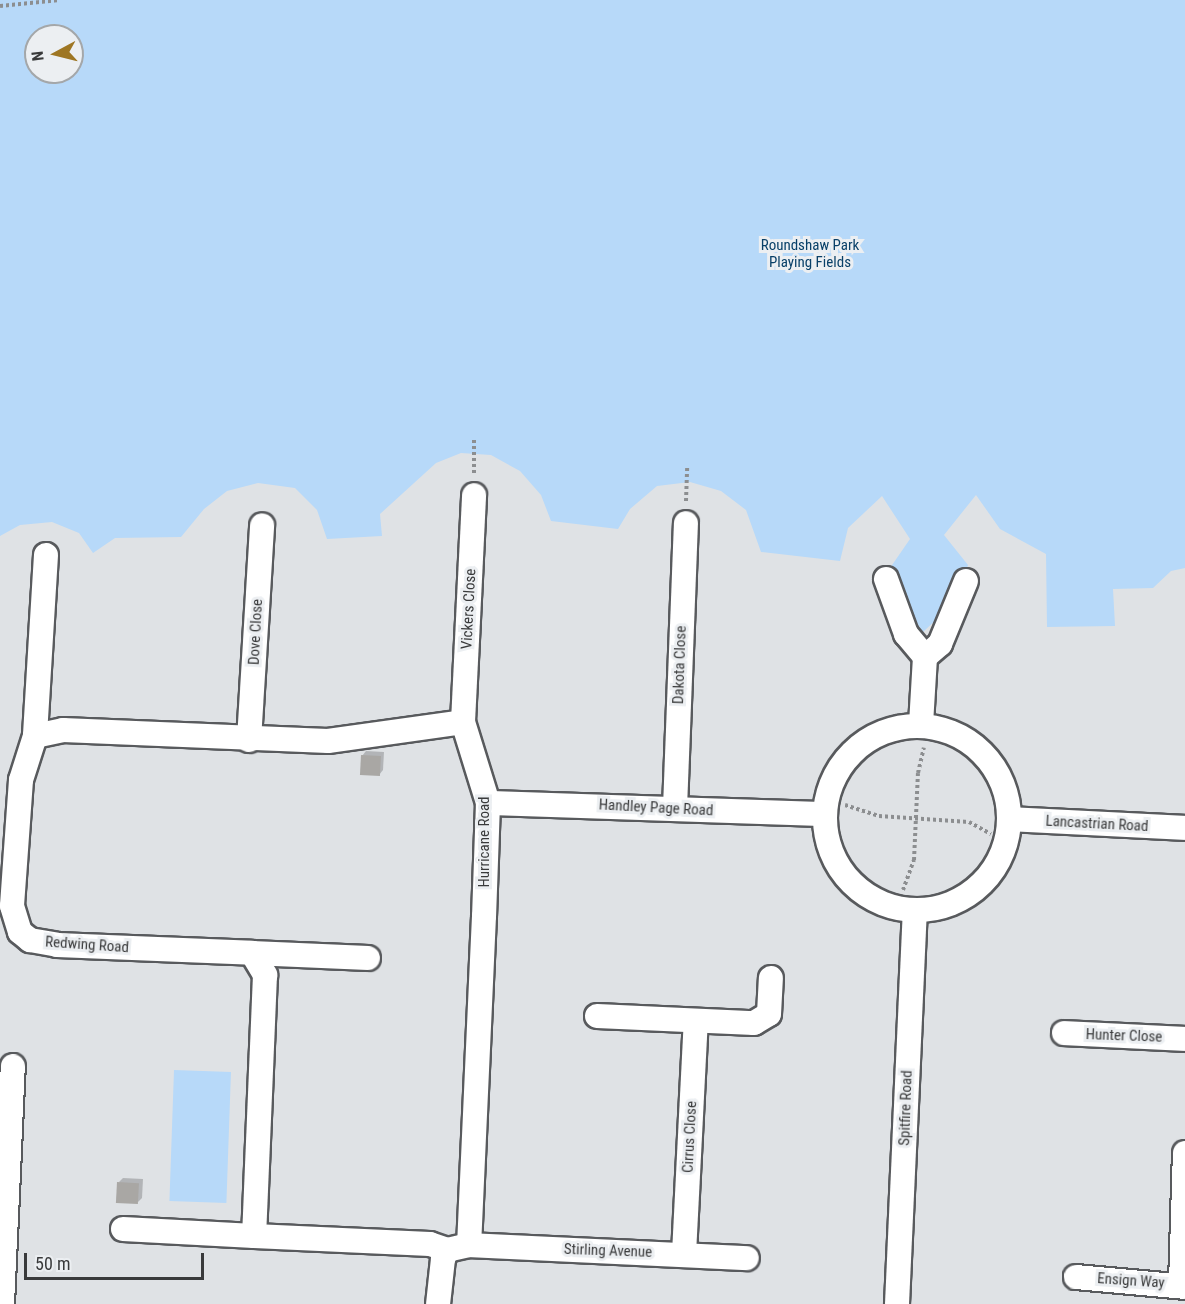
<!DOCTYPE html>
<html>
<head>
<meta charset="utf-8">
<style>
  body { margin:0 }
  #map { position:relative; width:1185px; height:1304px; overflow:hidden; background:#dfe2e5; font-family:"Roboto Condensed",sans-serif }
  div>[style] { position:absolute }
  .green>* { inset:0; background:#b7d9f9; transform-origin:0 0 }
  .shadow>* { inset:0; background:#0003 }
  .building>* { inset:0; background:#a9a7a4; transform-origin:0 0 }
  .path>* { height:4px; margin-top:-2px; transform-origin:0; background:repeating-linear-gradient(90deg,#8c8e90 0 3px,transparent 0 6px) }
  .roads { filter:drop-shadow(2px 0 #585a5d) drop-shadow(-2px 0 #585a5d) drop-shadow(0 2px #585a5d) drop-shadow(0 -2px #585a5d) }
  .minor>* { height:24px; margin:-12px; padding:0 12px; transform-origin:12px; border-radius:12px; background:#fff }
  .minor>.ring { margin:-12px; padding:0; box-sizing:content-box; background:none; border:24px solid #fff; border-radius:50% }
  span { translate:-50% -50%; white-space:nowrap; text-align:center; line-height:1.15; -webkit-text-stroke:6px #eceff2; paint-order:stroke }
  .park-label { font-size:15px; color:#094068 }
  .street-label { font-size:15px; color:#393a3b }
  .north { position:absolute; left:24px; top:24px; width:60px; height:60px; box-sizing:border-box; background:#eceff2; border:2px solid #a4a7a9; border-radius:50%; rotate:263deg; font-size:16px; font-weight:700; line-height:24px; text-align:center; color:#393a3b }
  .north::after { content:''; display:block; margin:auto; width:21px; height:27px; background:#9e7623; clip-path:polygon(50% 0,100% 100%,50% 72%,0 100%) }
  .scale { position:absolute; left:24px; top:1253px; width:180px; height:27px; box-sizing:border-box; border:3px solid #393a3b; border-top:0; padding-left:8px; font-size:18px; line-height:21px; white-space:nowrap; color:#393a3b; -webkit-text-stroke:4px #eceff2; paint-order:stroke }
</style>
</head>
<body>
<div id="map">
  <div class="green">
    <i style="clip-path:polygon(evenodd,0 0,1185px 0,1185px 568px,1171px 571px,1153px 588px,1113px 589px,1115px 626px,1047px 627px,1046px 554px,1000px 529px,976px 495px,944px 535px,968px 565px,952px 605px,923px 632px,901px 599px,890px 568px,910px 539px,882px 496px,848px 528px,840px 561px,761px 552px,746px 510px,721px 491px,690px 482px,657px 486px,630px 509px,618px 529px,551px 521px,541px 495px,520px 471px,491px 455px,461px 453px,436px 463px,380px 514px,382px 536px,327px 539px,317px 510px,295px 488px,258px 483px,227px 491px,204px 509px,181px 537px,115px 538px,93px 553px,79px 533px,52px 522px,20px 525px,0 536px,0 0,36px 36px,72px 36px,72px 72px,36px 72px,36px 36px)"></i>
    <i style="left:174px;top:1070px;width:57px;height:131px;rotate:2deg"></i>
  </div>
  <div class="shadow">
    <i style="clip-path:polygon(366px 751px,384px 752px,383px 770px,379px 775px,362px 756px)"></i>
    <i style="clip-path:polygon(123px 1178px,143px 1179px,142px 1198px,138px 1202px,119px 1182px)"></i>
  </div>
  <div class="building">
    <i style="left:361px;top:755px;width:20px;height:20px;rotate:3deg"></i>
    <i style="left:117px;top:1182px;width:22px;height:21px;rotate:3deg"></i>
  </div>
  <div class="path">
    <i style="left:0;top:6px;width:60px;rotate:-5.7deg"></i>
    <i style="left:474px;top:473px;width:33px;rotate:-90deg"></i>
    <i style="left:686px;top:501px;width:35px;rotate:-88deg"></i>
    <i style="left:845px;top:805px;width:36px;rotate:18deg"></i>
    <i style="left:879px;top:816px;width:90px;rotate:3.8deg"></i>
    <i style="left:969px;top:822px;width:25px;rotate:29deg"></i>
    <i style="left:903px;top:890px;width:32px;rotate:-70deg"></i>
    <i style="left:914px;top:860px;width:87px;rotate:-87.4deg"></i>
    <i style="left:918px;top:773px;width:26px;rotate:-77deg"></i>
  </div>
  <div class="roads">
    <div class="minor">
      <i style="left:46px;top:555px;width:181px;rotate:93.5deg"></i>
      <i style="left:35px;top:736px;width:46px;rotate:107.7deg"></i>
      <i style="left:21px;top:780px;width:126px;rotate:94.1deg"></i>
      <i style="left:12px;top:906px;width:27px;rotate:73deg"></i>
      <i style="left:20px;top:932px;width:13px;rotate:39deg"></i>
      <i style="left:30px;top:940px;width:27px;rotate:10deg"></i>
      <i style="left:57px;top:945px;width:195px;rotate:2.3deg"></i>
      <i style="left:252px;top:953px;width:26px;rotate:59deg"></i>
      <i style="left:265px;top:975px;width:261px;rotate:92.4deg"></i>
      <i style="left:254px;top:1236px;width:176px;rotate:2.6deg"></i>
      <i style="left:430px;top:1244px;width:18px;rotate:19deg"></i>
      <i style="left:886px;top:579px;width:59px;rotate:70deg"></i>
      <i style="left:906px;top:634px;width:30px;rotate:50deg"></i>
      <i style="left:925px;top:657px;width:68px;rotate:93.4deg"></i>
      <i style="left:925px;top:657px;width:20px;rotate:-41deg"></i>
      <i style="left:940px;top:644px;width:68px;rotate:-67.6deg"></i>
      <i style="left:463px;top:722px;width:227px;rotate:-87.2deg"></i>
      <i class="ring" style="left:825px;top:726px;width:160px;height:160px"></i>
      <i style="left:35px;top:736px;width:29px;rotate:-12deg"></i>
      <i style="left:63px;top:730px;width:265px;rotate:2.4deg"></i>
      <i style="left:328px;top:741px;width:136px;rotate:-8deg"></i>
      <i style="left:463px;top:722px;width:85px;rotate:72.8deg"></i>
      <i style="left:488px;top:803px;width:113px;rotate:92deg"></i>
      <i style="left:484px;top:916px;width:329px;rotate:92.6deg"></i>
      <i style="left:469px;top:1245px;width:23px;rotate:167deg"></i>
      <i style="left:447px;top:1250px;width:10px;rotate:114deg"></i>
      <i style="left:443px;top:1259px;width:45px;rotate:96.3deg"></i>
      <i style="left:249px;top:740px;width:215px;rotate:-86.5deg"></i>
      <i style="left:488px;top:803px;width:336px;rotate:1.9deg"></i>
      <i style="left:675px;top:808px;width:285px;rotate:-87.8deg"></i>
      <i style="left:1010px;top:819px;width:175px;rotate:2.9deg"></i>
      <i style="left:252px;top:953px;width:116px;rotate:2.5deg"></i>
      <i style="left:597px;top:1016px;width:157px;rotate:2.6deg"></i>
      <i style="left:754px;top:1023px;width:17px;rotate:-31deg"></i>
      <i style="left:769px;top:1014px;width:36px;rotate:-87deg"></i>
      <i style="left:1064px;top:1033px;width:121px;rotate:2.8deg"></i>
      <i style="left:123px;top:1229px;width:131px;rotate:3.1deg"></i>
      <i style="left:469px;top:1245px;width:278px;rotate:2.7deg"></i>
      <i style="left:684px;top:1254px;width:233px;rotate:-87.1deg"></i>
      <i style="left:1076px;top:1277px;width:109px;rotate:5.2deg"></i>
      <i style="left:1181px;top:1285px;width:132px;rotate:-88.3deg"></i>
      <i style="left:2px;top:1304px;width:238px;rotate:-87.4deg"></i>
      <i style="left:897px;top:1304px;width:393px;rotate:-87.4deg"></i>
    </div>
  </div>
  <div class="park-label">
    <span style="left:810px;top:254px">Roundshaw Park<br>Playing Fields</span>
  </div>
  <div class="street-label">
    <span style="left:469px;top:609px;rotate:-87deg">Vickers Close</span>
    <span style="left:256px;top:632px;rotate:-87deg">Dove Close</span>
    <span style="left:680px;top:665px;rotate:-88deg">Dakota Close</span>
    <span style="left:656px;top:808px;rotate:3deg">Handley Page Road</span>
    <span style="left:1097px;top:824px;rotate:3deg">Lancastrian Road</span>
    <span style="left:485px;top:842px;rotate:-90deg">Hurricane Road</span>
    <span style="left:87px;top:945px;rotate:4deg">Redwing Road</span>
    <span style="left:1124px;top:1036px;rotate:2deg">Hunter Close</span>
    <span style="left:906px;top:1108px;rotate:-88deg">Spitfire Road</span>
    <span style="left:690px;top:1137px;rotate:-87deg">Cirrus Close</span>
    <span style="left:608px;top:1251px;rotate:2deg">Stirling Avenue</span>
    <span style="left:1131px;top:1281px;rotate:4deg">Ensign Way</span>
  </div>
  <div class="north">N</div>
  <div class="scale">50 m</div>
</div>
</body>
</html>
